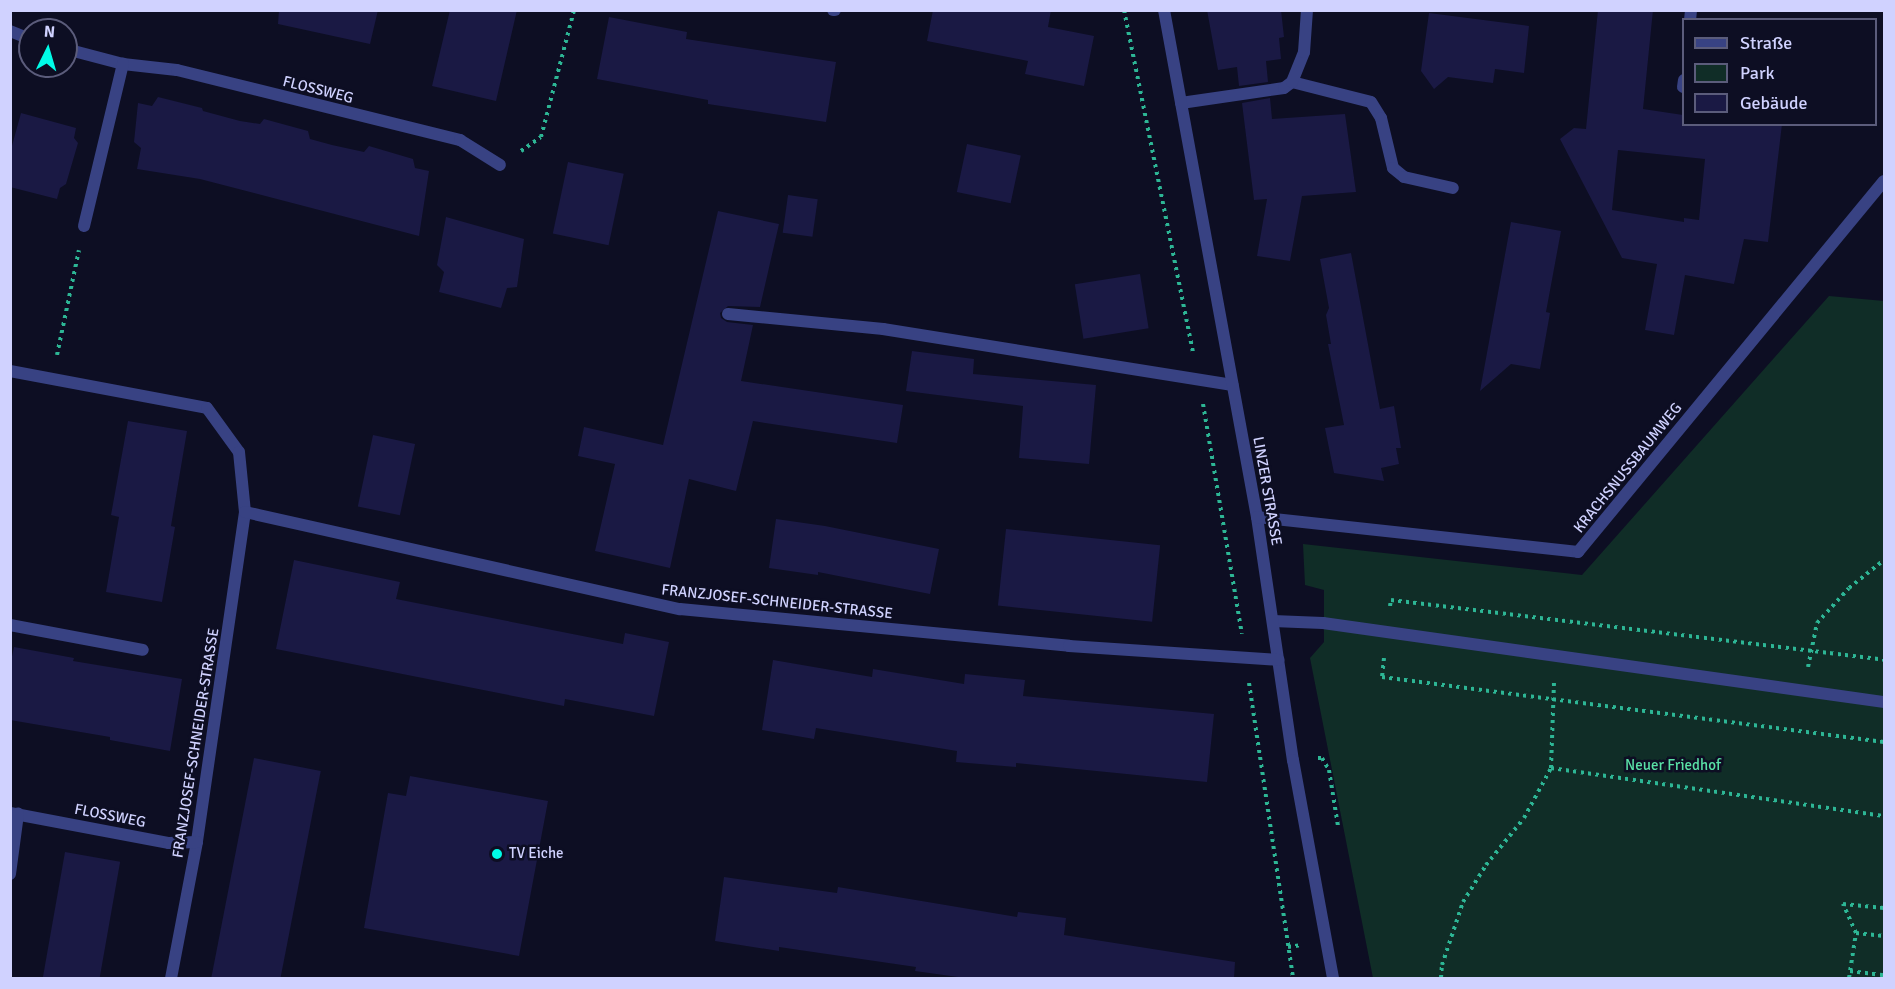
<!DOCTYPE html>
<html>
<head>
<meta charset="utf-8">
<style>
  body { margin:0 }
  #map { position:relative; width:1895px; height:989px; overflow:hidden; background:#0d0e23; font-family:Signika,sans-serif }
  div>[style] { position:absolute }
  .green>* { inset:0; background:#102d27 }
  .building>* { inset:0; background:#1a1944; transform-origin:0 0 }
  .path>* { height:4px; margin-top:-2px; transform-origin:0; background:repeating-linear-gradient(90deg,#2db695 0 3px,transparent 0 7.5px) }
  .service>* { height:12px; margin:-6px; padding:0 6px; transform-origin:6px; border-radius:6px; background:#384283 }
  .minor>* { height:12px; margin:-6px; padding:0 6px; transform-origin:6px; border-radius:6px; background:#384283 }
  .dots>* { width:16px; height:16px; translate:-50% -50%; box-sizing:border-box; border:3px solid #0d0e23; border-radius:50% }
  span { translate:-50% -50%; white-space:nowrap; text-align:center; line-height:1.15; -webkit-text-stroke:5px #0d0e23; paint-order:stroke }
  .street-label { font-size:15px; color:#d0d2ff }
  .park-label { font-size:15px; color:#5ae1a7 }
  .poi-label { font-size:15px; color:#d0d2ff }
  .left { translate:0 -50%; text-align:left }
  .frame { position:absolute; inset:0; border:12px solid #d0d2ff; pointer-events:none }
  .legend { position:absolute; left:1682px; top:18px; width:195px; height:108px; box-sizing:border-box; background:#0d0e23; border:2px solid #5b5c7b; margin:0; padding:8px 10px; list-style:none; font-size:18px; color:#d0d2ff }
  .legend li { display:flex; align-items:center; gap:12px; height:30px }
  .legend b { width:30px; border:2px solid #5b5c7b }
  .north { position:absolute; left:18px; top:18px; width:60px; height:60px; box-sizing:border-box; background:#0d0e23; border:2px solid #5b5c7b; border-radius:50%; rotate:5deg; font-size:16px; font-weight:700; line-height:24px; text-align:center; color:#d0d2ff }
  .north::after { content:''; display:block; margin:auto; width:21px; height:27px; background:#00fbe7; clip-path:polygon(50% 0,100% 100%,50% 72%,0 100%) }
</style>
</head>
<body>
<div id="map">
  <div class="green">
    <i style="clip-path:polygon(1829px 296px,1884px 301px,1884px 978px,1373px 978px,1310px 658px,1324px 642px,1324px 590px,1305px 585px,1303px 544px,1582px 575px)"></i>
  </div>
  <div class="building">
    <i style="clip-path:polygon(279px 10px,378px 10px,370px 44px,278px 24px)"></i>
    <i style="clip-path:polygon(450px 10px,517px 10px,496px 101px,432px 86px)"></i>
    <i style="clip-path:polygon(933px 10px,1051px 10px,1048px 27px,1094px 36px,1084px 86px,1025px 74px,1028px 61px,927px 41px)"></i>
    <i style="clip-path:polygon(1207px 10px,1281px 10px,1284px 37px,1279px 38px,1281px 59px,1266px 61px,1268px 82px,1239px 86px,1237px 67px,1218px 70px)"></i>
    <i style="clip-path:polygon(evenodd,1598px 10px,1653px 10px,1643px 109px,1683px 115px,1683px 124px,1782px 124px,1768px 242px,1744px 239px,1734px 284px,1685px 275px,1674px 335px,1645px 330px,1657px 264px,1622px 258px,1560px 139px,1574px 128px,1586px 129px,1598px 10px,1618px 150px,1705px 159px,1699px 220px,1684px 218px,1684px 222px,1612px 210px,1618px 150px)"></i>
    <i style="clip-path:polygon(1429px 13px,1529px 26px,1524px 73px,1495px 69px,1493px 83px,1448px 77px,1434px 89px,1421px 71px)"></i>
    <i style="clip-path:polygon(609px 17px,687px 32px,686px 39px,836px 62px,826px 122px,708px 104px,708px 100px,597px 79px)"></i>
    <i style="clip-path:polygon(158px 97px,202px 108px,203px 111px,240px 121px,260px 124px,264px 119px,308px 131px,310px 139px,332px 145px,364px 152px,369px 146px,413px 159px,415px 168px,429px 171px,419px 236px,200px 179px,137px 169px,141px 148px,134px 142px,138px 103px,152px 106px)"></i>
    <i style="clip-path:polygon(1270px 98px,1272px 119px,1345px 114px,1356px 192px,1302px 196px,1290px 261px,1257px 256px,1267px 199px,1254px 200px,1242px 103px)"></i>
    <i style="clip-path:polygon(21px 113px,76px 128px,74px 138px,78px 143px,66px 184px,60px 188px,57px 199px,10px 187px,10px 153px)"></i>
    <i style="left:967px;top:144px;width:55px;height:49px;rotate:12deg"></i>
    <i style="left:568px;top:162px;width:57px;height:73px;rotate:12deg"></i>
    <i style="left:788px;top:195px;width:30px;height:38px;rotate:8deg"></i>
    <i style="clip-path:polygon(718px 211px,779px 224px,760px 307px,728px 306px,720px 313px,721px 318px,727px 322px,753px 325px,741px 381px,903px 405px,897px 443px,753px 421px,736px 491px,689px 479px,670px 568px,595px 551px,615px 464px,578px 456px,584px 427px,663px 445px)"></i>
    <i style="clip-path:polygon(446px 217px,524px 239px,517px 287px,507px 288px,501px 308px,439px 292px,444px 272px,437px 265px)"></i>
    <i style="clip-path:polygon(1511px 222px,1561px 231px,1546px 312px,1550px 313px,1540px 369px,1511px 364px,1480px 391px)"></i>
    <i style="clip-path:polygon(1351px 253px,1380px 409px,1394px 406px,1401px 448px,1396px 448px,1399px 464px,1381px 468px,1384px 481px,1334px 473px,1325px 428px,1344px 425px,1328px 344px,1331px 344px,1326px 315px,1329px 308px,1320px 259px)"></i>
    <i style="left:1140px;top:274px;width:55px;height:66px;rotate:81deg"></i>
    <i style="clip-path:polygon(912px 351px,974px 359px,973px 374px,1096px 385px,1089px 464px,1019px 458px,1023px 406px,906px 391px)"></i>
    <i style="clip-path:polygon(128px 421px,187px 431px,171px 526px,175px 527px,162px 602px,106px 592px,119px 517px,111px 515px)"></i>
    <i style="left:373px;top:435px;width:43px;height:73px;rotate:12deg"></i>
    <i style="clip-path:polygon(776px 519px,825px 526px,939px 549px,930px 594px,818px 572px,818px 575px,769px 568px)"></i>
    <i style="left:1006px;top:529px;width:155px;height:77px;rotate:6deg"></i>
    <i style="clip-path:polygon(294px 560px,400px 582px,396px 599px,623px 644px,625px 633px,669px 642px,654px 716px,565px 699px,564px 706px,276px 649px)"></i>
    <i style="clip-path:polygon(14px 647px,74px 658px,73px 661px,182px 679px,170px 751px,110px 740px,110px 737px,10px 720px,10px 666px)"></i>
    <i style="clip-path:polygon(773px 660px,872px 677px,873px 669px,964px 684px,965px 674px,1025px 680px,1023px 696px,1214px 714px,1207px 782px,1016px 763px,1016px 767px,956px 762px,957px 751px,816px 728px,814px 739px,762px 730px)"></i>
    <i style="left:254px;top:758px;width:68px;height:224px;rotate:11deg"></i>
    <i style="clip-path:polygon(410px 776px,548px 801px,519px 956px,364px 928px,388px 793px,406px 796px)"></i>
    <i style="left:65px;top:852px;width:56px;height:128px;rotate:10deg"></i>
    <i style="clip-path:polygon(724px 877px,837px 893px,838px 887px,1017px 917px,1018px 912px,1066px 918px,1064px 935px,1235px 962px,1234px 978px,965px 978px,915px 971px,916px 967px,779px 947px,779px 951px,715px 941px)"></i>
  </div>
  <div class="path">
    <i style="left:1124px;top:10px;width:350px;rotate:78.6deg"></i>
    <i style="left:521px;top:151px;width:24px;rotate:-35deg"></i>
    <i style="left:541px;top:137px;width:131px;rotate:-75.4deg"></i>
    <i style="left:57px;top:355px;width:107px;rotate:-78.2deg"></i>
    <i style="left:1203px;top:404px;width:233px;rotate:80.4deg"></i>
    <i style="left:1390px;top:606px;width:6px;rotate:-81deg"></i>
    <i style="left:1391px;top:600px;width:497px;rotate:6.9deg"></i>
    <i style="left:1384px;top:658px;width:19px;rotate:96deg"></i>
    <i style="left:1382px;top:677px;width:506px;rotate:7.38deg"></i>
    <i style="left:1808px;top:667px;width:45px;rotate:-78.4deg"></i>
    <i style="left:1817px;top:623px;width:47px;rotate:-47.6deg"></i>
    <i style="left:1849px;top:588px;width:45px;rotate:-38.7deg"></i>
    <i style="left:1249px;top:683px;width:298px;rotate:81.5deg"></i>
    <i style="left:1318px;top:758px;width:4px"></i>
    <i style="left:1322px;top:758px;width:14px;rotate:60deg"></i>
    <i style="left:1329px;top:770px;width:57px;rotate:80.9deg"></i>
    <i style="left:1551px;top:768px;width:336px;rotate:8.2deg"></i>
    <i style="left:1856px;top:933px;width:28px;rotate:6deg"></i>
    <i style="left:1288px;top:947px;width:14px;rotate:-8deg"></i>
    <i style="left:1850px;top:971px;width:34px;rotate:7deg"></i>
    <i style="left:1441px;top:978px;width:13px;rotate:-86deg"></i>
    <i style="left:1442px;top:965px;width:66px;rotate:-71.6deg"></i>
    <i style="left:1463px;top:902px;width:44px;rotate:-58.1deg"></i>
    <i style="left:1486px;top:865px;width:60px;rotate:-51deg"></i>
    <i style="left:1524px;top:818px;width:57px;rotate:-61.6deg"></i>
    <i style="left:1551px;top:768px;width:88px;rotate:-88deg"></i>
    <i style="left:1849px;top:978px;width:46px;rotate:-81.2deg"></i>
    <i style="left:1856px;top:933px;width:32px;rotate:-114deg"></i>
    <i style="left:1843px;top:904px;width:41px;rotate:5.6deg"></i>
  </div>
  <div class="service">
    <i style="left:1292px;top:82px;width:81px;rotate:14.2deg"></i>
    <i style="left:1371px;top:102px;width:19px;rotate:58deg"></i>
    <i style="left:1381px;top:118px;width:51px;rotate:76.5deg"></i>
    <i style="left:1393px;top:168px;width:14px;rotate:39deg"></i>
    <i style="left:1404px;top:177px;width:50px;rotate:12.7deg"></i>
    <i style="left:1181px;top:103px;width:104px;rotate:-8.3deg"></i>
    <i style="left:1284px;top:88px;width:10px;rotate:-37deg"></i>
    <i style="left:1292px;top:82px;width:32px;rotate:-68deg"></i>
    <i style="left:1304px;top:52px;width:42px;rotate:-85.9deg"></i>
    <i style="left:728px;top:314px;width:156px;rotate:5.5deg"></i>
    <i style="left:883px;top:329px;width:354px;rotate:9.1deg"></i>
    <i style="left:1273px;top:621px;width:50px;rotate:2.3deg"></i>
    <i style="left:1323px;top:623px;width:567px;rotate:8.02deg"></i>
  </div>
  <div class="minor">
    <i style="left:833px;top:10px;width:2px"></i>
    <i style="left:1164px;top:10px;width:515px;rotate:79.61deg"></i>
    <i style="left:1257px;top:517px;width:246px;rotate:81.6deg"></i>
    <i style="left:1293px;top:760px;width:222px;rotate:79.6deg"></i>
    <i style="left:1690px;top:20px;width:10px;rotate:-84deg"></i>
    <i style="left:10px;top:31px;width:22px;rotate:22deg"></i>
    <i style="left:66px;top:49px;width:59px;rotate:14.7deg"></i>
    <i style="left:123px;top:64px;width:54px;rotate:6.3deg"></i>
    <i style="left:177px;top:70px;width:292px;rotate:13.9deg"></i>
    <i style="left:460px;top:140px;width:47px;rotate:32deg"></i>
    <i style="left:1683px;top:87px;width:7px;rotate:-82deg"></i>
    <i style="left:84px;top:226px;width:167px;rotate:-76.5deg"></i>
    <i style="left:10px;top:371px;width:200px;rotate:10.6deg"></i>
    <i style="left:207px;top:408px;width:54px;rotate:54deg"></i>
    <i style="left:239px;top:452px;width:60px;rotate:84.3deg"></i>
    <i style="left:245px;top:512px;width:333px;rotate:98.3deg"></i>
    <i style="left:197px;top:842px;width:138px;rotate:100.8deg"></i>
    <i style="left:245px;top:512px;width:446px;rotate:12.6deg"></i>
    <i style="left:680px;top:609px;width:391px;rotate:5.4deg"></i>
    <i style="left:1069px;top:646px;width:210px;rotate:3.8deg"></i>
    <i style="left:1257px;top:517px;width:323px;rotate:6.2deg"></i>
    <i style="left:1578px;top:552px;width:481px;rotate:-50.5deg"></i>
    <i style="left:10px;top:625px;width:135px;rotate:10.6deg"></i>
    <i style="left:10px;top:813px;width:162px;rotate:10.7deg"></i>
    <i style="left:169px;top:843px;width:28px;rotate:-2deg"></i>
    <i style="left:10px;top:874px;width:61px;rotate:-82.4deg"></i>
  </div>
  <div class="dots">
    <i style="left:497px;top:854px;background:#00fbe7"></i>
  </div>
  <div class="street-label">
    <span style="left:318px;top:90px;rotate:14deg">FLOSSWEG</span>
    <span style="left:1628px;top:468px;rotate:-51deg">KRACHSNUSSBAUMWEG</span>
    <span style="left:1267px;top:491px;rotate:80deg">LINZER STRASSE</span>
    <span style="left:777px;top:602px;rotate:6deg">FRANZJOSEF-SCHNEIDER-STRASSE</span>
    <span style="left:196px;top:743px;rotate:-81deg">FRANZJOSEF-SCHNEIDER-STRASSE</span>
    <span style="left:110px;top:816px;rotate:11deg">FLOSSWEG</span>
  </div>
  <div class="park-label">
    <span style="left:1673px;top:766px">Neuer Friedhof</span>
  </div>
  <div class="poi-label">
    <span class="left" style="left:509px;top:854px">TV Eiche</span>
  </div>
  <div class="frame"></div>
  <ul class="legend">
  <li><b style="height:8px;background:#384283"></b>Straße</li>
  <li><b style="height:16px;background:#102d27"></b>Park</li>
  <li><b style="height:16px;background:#1a1944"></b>Gebäude</li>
  </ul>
  <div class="north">N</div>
</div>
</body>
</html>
